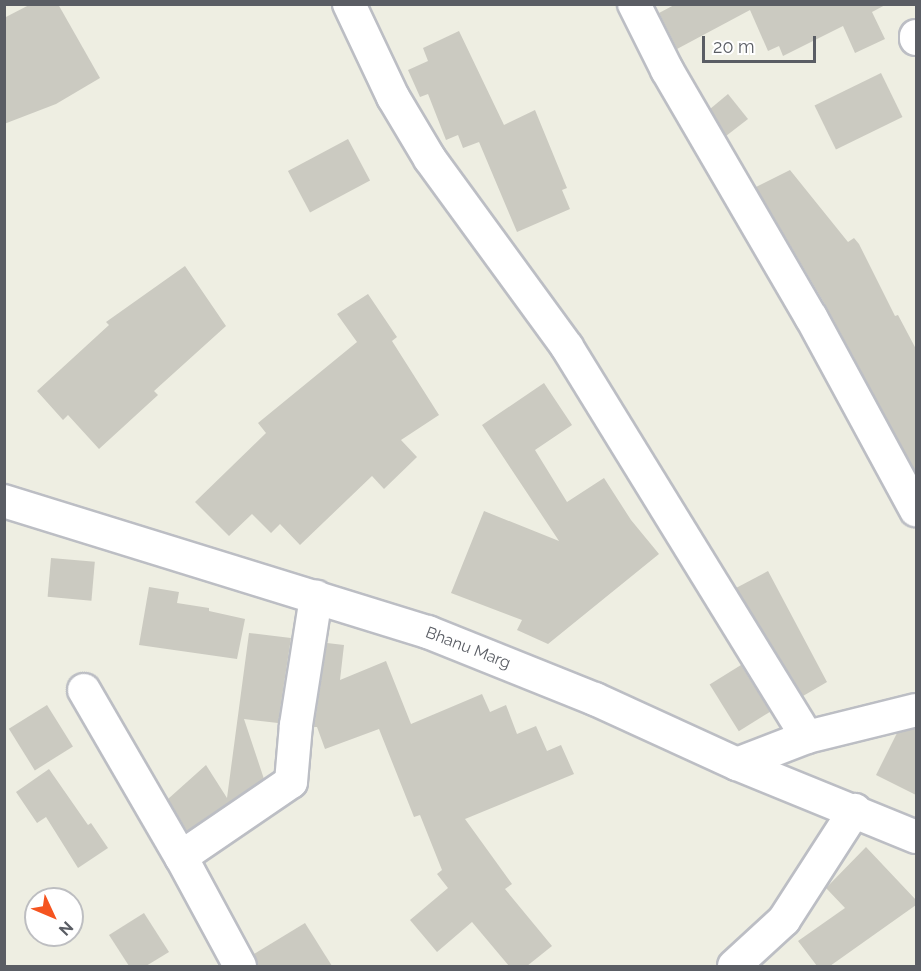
<!DOCTYPE html>
<html>
<head>
<meta charset="utf-8">
<style>
  body { margin:0 }
  #map { position:relative; width:921px; height:971px; overflow:hidden; background:#eeeee2; font-family:Raleway,sans-serif }
  div>[style] { position:absolute }
  .building>* { inset:0; background:#cbcac1; transform-origin:0 0 }
  .roads { filter:drop-shadow(2px 0 #bcbec4) drop-shadow(-2px 0 #bcbec4) drop-shadow(0 2px #bcbec4) drop-shadow(0 -2px #bcbec4) }
  .minor>* { height:32px; margin:-16px; padding:0 16px; transform-origin:16px; border-radius:16px; background:#fff }
  span { translate:-50% -50%; white-space:nowrap; text-align:center; line-height:1.15; -webkit-text-stroke:6px #fff; paint-order:stroke }
  .street-label { font-size:16px; color:#5a5d64 }
  .frame { position:absolute; inset:0; border:6px solid #5a5d64; pointer-events:none }
  .north { position:absolute; left:24px; top:887px; width:60px; height:60px; box-sizing:border-box; background:#fff; border:2px solid #bdbec1; border-radius:50%; rotate:134deg; font-size:16px; font-weight:700; line-height:24px; text-align:center; color:#5a5d64 }
  .north::after { content:''; display:block; margin:auto; width:21px; height:27px; background:#f55420; clip-path:polygon(50% 0,100% 100%,50% 72%,0 100%) }
  .scale { position:absolute; left:702px; top:36px; width:114px; height:27px; box-sizing:border-box; border:3px solid #5a5d64; border-top:0; padding-left:8px; font-size:18px; line-height:21px; white-space:nowrap; color:#5a5d64; -webkit-text-stroke:4px #fff; paint-order:stroke }
</style>
</head>
<body>
<div id="map">
  <div class="building">
    <i style="clip-path:polygon(31px 4px,58px 4px,100px 78px,56px 104px,4px 124px,4px 18px)"></i>
    <i style="clip-path:polygon(676px 4px,887px 4px,872px 12px,885px 39px,855px 53px,843px 26px,783px 56px,779px 46px,768px 51px,750px 10px,677px 49px,659px 13px)"></i>
    <i style="clip-path:polygon(459px 31px,504px 125px,535px 110px,567px 188px,562px 190px,570px 209px,517px 232px,479px 142px,463px 148px,458px 135px,446px 140px,428px 94px,420px 97px,408px 70px,428px 61px,423px 48px)"></i>
    <i style="left:881px;top:73px;width:49px;height:74px;rotate:64deg"></i>
    <i style="clip-path:polygon(728px 94px,748px 119px,726px 136px,710px 109px)"></i>
    <i style="left:348px;top:139px;width:47px;height:68px;rotate:62deg"></i>
    <i style="clip-path:polygon(790px 170px,848px 242px,854px 238px,859px 244px,895px 316px,898px 315px,916px 349px,916px 473px,827px 308px,756px 187px)"></i>
    <i style="clip-path:polygon(185px 266px,226px 326px,154px 391px,158px 395px,99px 449px,68px 415px,63px 420px,37px 391px,109px 325px,106px 322px)"></i>
    <i style="clip-path:polygon(368px 294px,397px 337px,392px 341px,439px 415px,401px 440px,417px 457px,384px 489px,372px 476px,300px 545px,280px 524px,271px 533px,252px 514px,229px 536px,195px 502px,266px 433px,258px 423px,357px 342px,337px 314px)"></i>
    <i style="clip-path:polygon(544px 383px,572px 425px,535px 450px,567px 502px,604px 478px,631px 520px,659px 554px,548px 644px,517px 630px,522px 620px,451px 593px,484px 511px,559px 541px,482px 425px)"></i>
    <i style="left:51px;top:558px;width:44px;height:39px;rotate:5deg"></i>
    <i style="clip-path:polygon(768px 571px,827px 682px,803px 696px,736px 588px)"></i>
    <i style="clip-path:polygon(149px 587px,179px 592px,177px 603px,209px 608px,209px 611px,245px 619px,237px 659px,139px 645px)"></i>
    <i style="clip-path:polygon(249px 633px,291px 638px,278px 723px,244px 719px,264px 779px,187px 831px,168px 799px,206px 765px,227px 798px)"></i>
    <i style="clip-path:polygon(327px 643px,344px 645px,340px 680px,386px 661px,411px 724px,482px 694px,490px 712px,506px 705px,517px 734px,536px 726px,547px 751px,561px 745px,574px 774px,465px 819px,512px 884px,505px 889px,552px 946px,527px 966px,509px 966px,472px 922px,437px 952px,410px 920px,448px 888px,437px 874px,442px 870px,420px 815px,414px 817px,379px 729px,325px 749px,317px 727px,314px 727px)"></i>
    <i style="left:741px;top:665px;width:55px;height:37px;rotate:58deg"></i>
    <i style="left:47px;top:705px;width:49px;height:45px;rotate:58deg"></i>
    <i style="clip-path:polygon(916px 728px,916px 795px,876px 775px,897px 733px)"></i>
    <i style="clip-path:polygon(49px 769px,88px 825px,91px 823px,108px 848px,78px 868px,46px 817px,37px 823px,16px 792px)"></i>
    <i style="clip-path:polygon(866px 847px,916px 900px,916px 905px,830px 966px,817px 966px,798px 941px,845px 908px,826px 888px)"></i>
    <i style="clip-path:polygon(144px 913px,169px 952px,146px 966px,129px 966px,109px 935px)"></i>
    <i style="clip-path:polygon(305px 923px,332px 966px,258px 966px,254px 954px)"></i>
  </div>
  <div class="roads">
    <div class="minor">
      <i style="left:349px;top:4px;width:103px;rotate:64.7deg"></i>
      <i style="left:393px;top:97px;width:72px;rotate:59.2deg"></i>
      <i style="left:430px;top:159px;width:233px;rotate:53.9deg"></i>
      <i style="left:567px;top:347px;width:458px;rotate:58.4deg"></i>
      <i style="left:634px;top:4px;width:74px;rotate:63.4deg"></i>
      <i style="left:667px;top:70px;width:286px;rotate:59.8deg"></i>
      <i style="left:811px;top:317px;width:220px;rotate:61.5deg"></i>
      <i style="left:916px;top:36px;width:3px;rotate:90deg"></i>
      <i style="left:4px;top:501px;width:444px;rotate:17.2deg"></i>
      <i style="left:428px;top:632px;width:180px;rotate:21.9deg"></i>
      <i style="left:595px;top:699px;width:156px;rotate:24.6deg"></i>
      <i style="left:737px;top:764px;width:193px;rotate:22.2deg"></i>
      <i style="left:84px;top:690px;width:193px;rotate:59.9deg"></i>
      <i style="left:737px;top:764px;width:75px;rotate:-21.1deg"></i>
      <i style="left:807px;top:737px;width:112px;rotate:-13.9deg"></i>
      <i style="left:240px;top:966px;width:124px;rotate:-118.4deg"></i>
      <i style="left:181px;top:857px;width:133px;rotate:-34.3deg"></i>
      <i style="left:291px;top:782px;width:57px;rotate:-85deg"></i>
      <i style="left:296px;top:725px;width:130px;rotate:-81.1deg"></i>
      <i style="left:734px;top:966px;width:68px;rotate:-42.6deg"></i>
      <i style="left:784px;top:920px;width:131px;rotate:-57.2deg"></i>
    </div>
  </div>
  <div class="street-label">
    <span style="left:468px;top:648px;rotate:21deg">Bhanu Marg</span>
  </div>
  <div class="frame"></div>
  <div class="north">N</div>
  <div class="scale">20 m</div>
</div>
</body>
</html>
